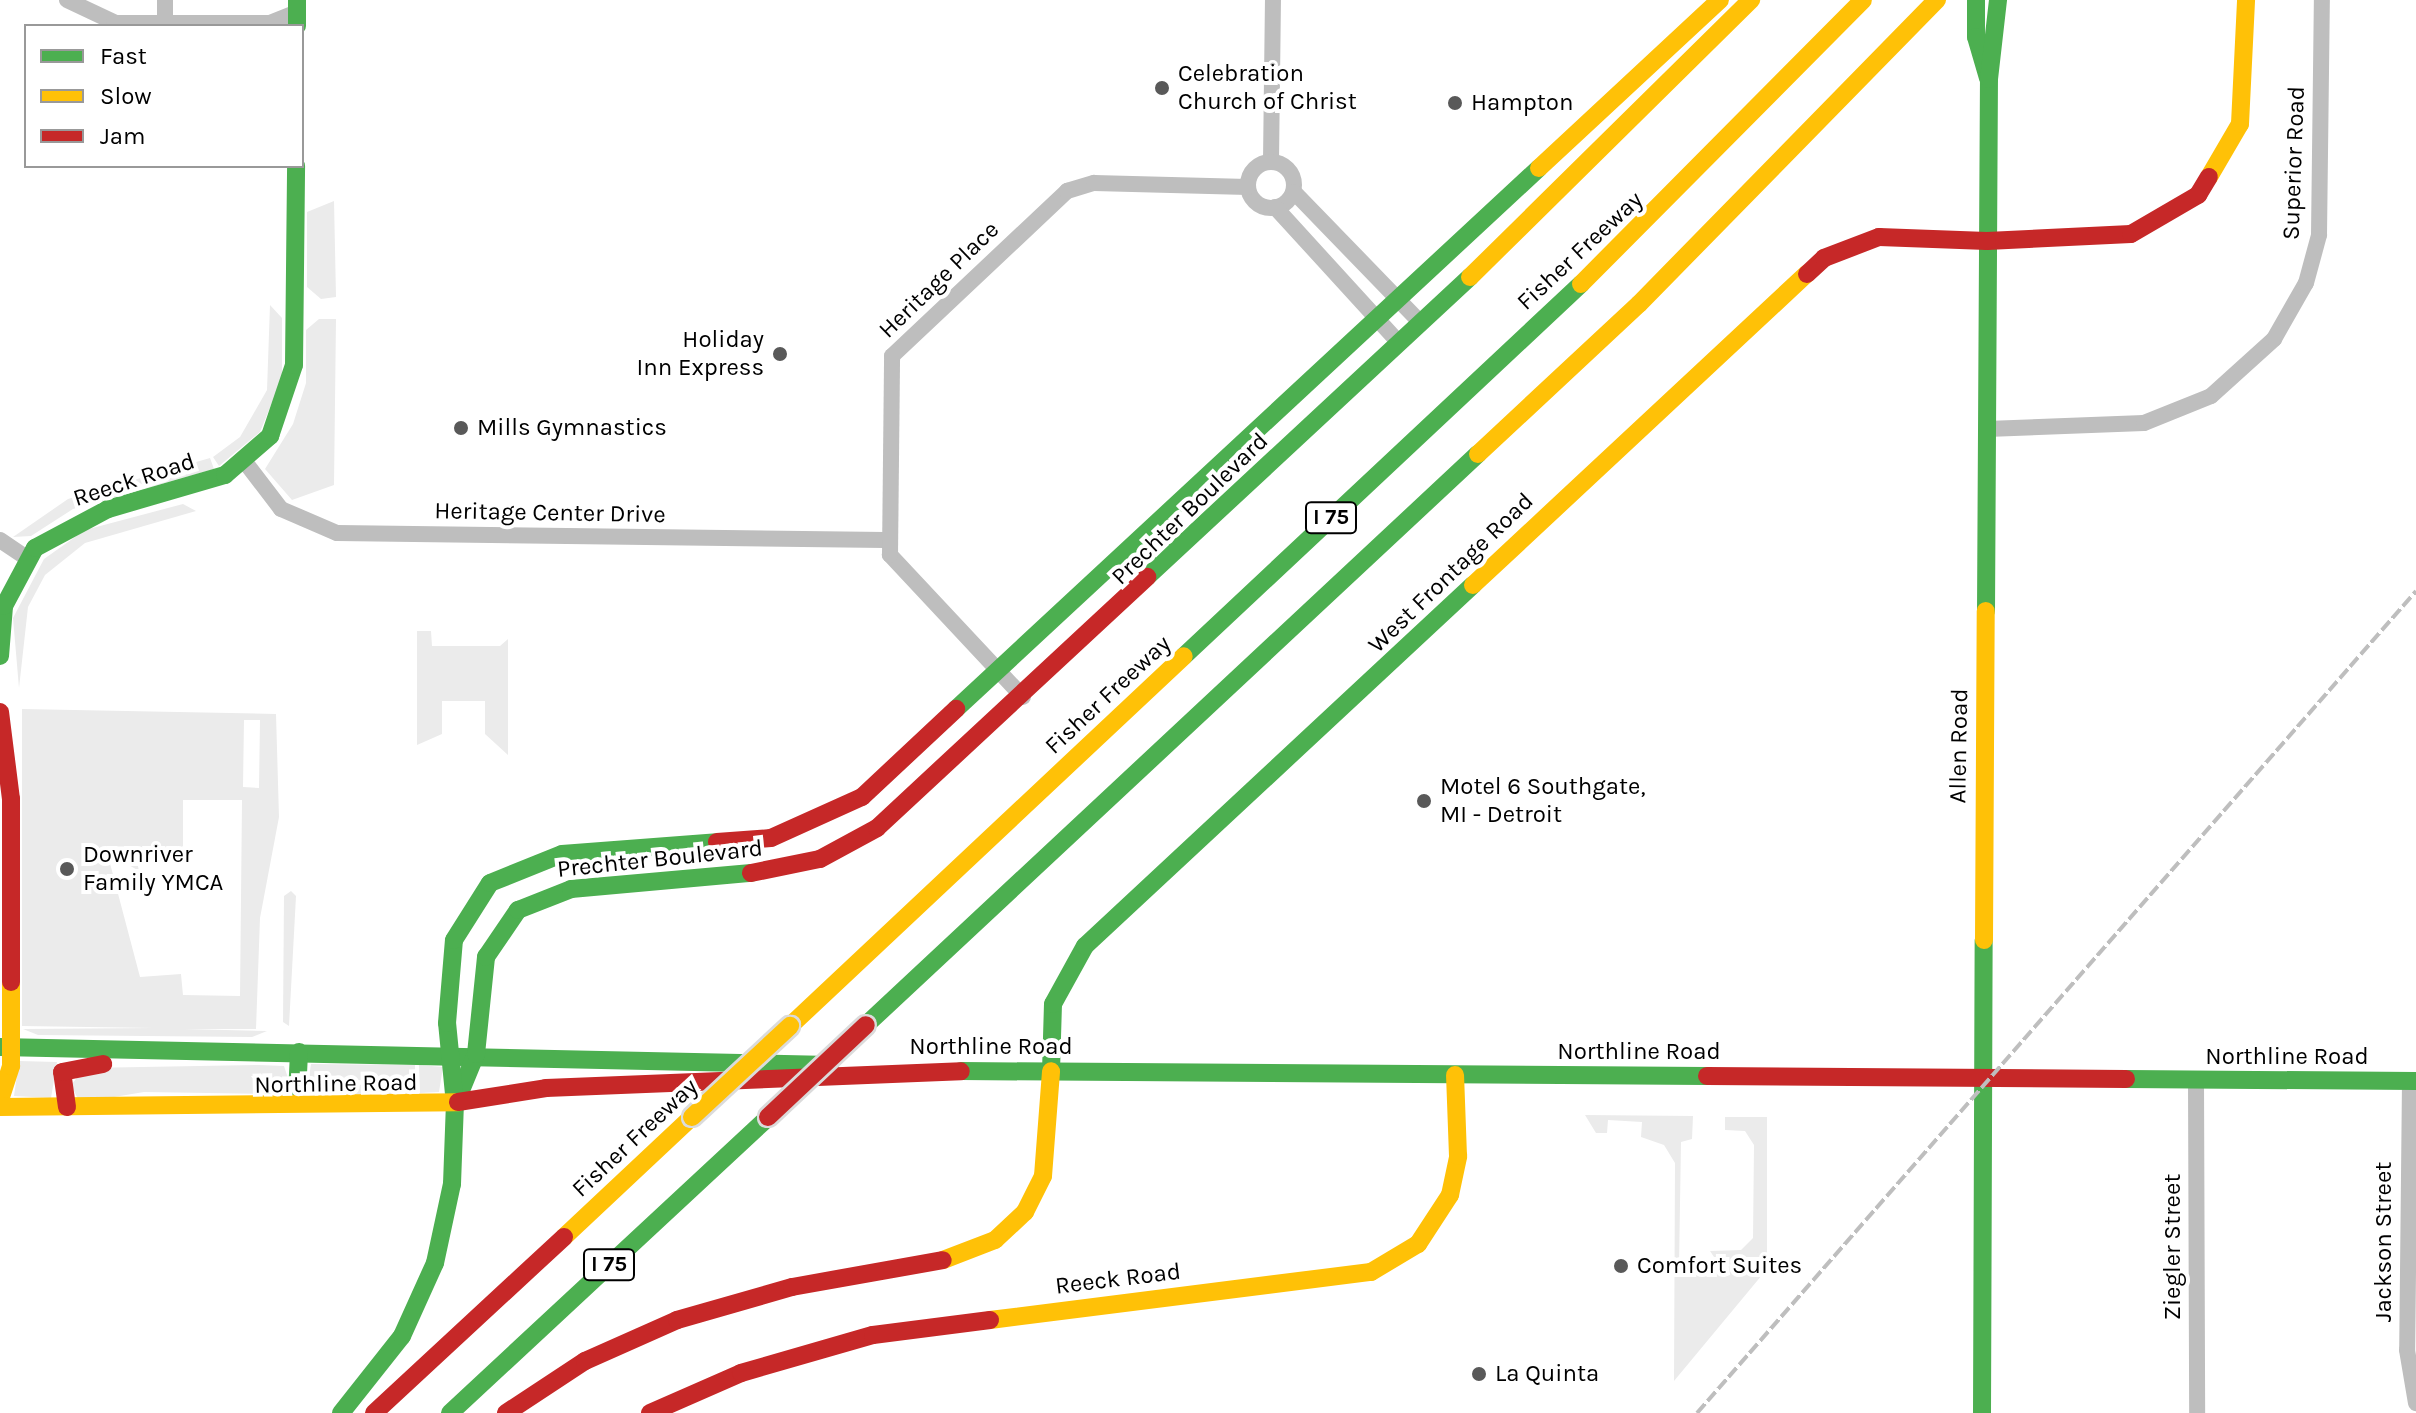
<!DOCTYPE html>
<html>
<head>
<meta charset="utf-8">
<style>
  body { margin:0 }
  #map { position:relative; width:2416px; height:1413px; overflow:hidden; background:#fff; font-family:Karla,sans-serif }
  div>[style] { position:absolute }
  .green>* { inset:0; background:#ebebeb }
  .street>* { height:16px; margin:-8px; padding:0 8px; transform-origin:8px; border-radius:8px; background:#bebebe }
  .street>.ring { margin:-8px; padding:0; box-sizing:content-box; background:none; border:16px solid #bebebe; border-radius:50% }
  .fast>* { height:18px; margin:-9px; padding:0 9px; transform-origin:9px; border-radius:9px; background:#4caf50 }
  .slow>* { height:18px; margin:-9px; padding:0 9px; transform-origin:9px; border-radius:9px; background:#ffc107 }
  .jam>* { height:18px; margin:-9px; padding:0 9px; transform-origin:9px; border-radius:9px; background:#c62828 }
  .rail>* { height:4px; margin-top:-2px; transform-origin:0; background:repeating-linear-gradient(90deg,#bebebe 0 12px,transparent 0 16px) }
  .bridges { filter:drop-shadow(2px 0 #dbdbdb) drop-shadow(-2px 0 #dbdbdb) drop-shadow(0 2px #dbdbdb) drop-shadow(0 -2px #dbdbdb) }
  .slow-bridge>* { height:18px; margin:-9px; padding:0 9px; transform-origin:9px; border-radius:9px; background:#ffc107 }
  .jam-bridge>* { height:18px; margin:-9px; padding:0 9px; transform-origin:9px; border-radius:9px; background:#c62828 }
  .dots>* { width:22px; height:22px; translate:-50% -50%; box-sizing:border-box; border:4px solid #fff; border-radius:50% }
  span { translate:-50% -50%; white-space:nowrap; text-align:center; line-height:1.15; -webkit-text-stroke:8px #fff; paint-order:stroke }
  .shield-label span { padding:2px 6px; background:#fff; border:2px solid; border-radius:6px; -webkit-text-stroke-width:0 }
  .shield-label { font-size:22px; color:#000; font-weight:700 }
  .poi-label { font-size:24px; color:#000 }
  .left { translate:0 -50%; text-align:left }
  .right { translate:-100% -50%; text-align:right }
  .street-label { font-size:24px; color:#000 }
  .legend { position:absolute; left:24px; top:24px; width:280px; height:144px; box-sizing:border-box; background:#fff; border:2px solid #999; margin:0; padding:10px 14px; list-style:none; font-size:24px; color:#000 }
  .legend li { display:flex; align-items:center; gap:16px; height:40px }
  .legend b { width:40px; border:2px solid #999 }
</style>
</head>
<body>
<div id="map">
  <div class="green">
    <i style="clip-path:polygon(334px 201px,336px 297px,321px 299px,307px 287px,307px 212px)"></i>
    <i style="clip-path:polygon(270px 305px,282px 318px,282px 378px,260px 432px,219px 466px,213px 457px,240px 437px,267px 390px)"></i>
    <i style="clip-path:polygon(319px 319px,336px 319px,334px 485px,292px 500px,265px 469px,293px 424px,306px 383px,306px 330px)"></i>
    <i style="clip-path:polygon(210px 458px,214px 469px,73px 509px,31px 536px,13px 537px,68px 499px)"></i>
    <i style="clip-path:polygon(183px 504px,196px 511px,85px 543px,45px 575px,28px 607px,19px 688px,13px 618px,44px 559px,85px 530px)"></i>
    <i style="clip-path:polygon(417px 631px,431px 631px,432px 646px,500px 646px,508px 639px,508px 755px,485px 734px,485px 701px,442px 701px,442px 734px,417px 745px)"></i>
    <i style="clip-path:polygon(evenodd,22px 709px,276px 714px,279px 817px,260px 918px,256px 1029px,184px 1029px,267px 1031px,252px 1037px,38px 1035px,23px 1029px,154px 1028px,22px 1026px,22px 709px,244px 720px,260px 720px,259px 788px,243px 787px,244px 720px,22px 709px,183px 800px,242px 800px,240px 996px,183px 995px,181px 974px,140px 977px,107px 852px,139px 871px,136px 857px,178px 847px,183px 862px,183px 800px)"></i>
    <i style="clip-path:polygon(291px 891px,296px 896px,289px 1026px,283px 1022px,284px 896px)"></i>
    <i style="clip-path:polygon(19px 1061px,57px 1062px,51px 1098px,14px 1096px)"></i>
    <i style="clip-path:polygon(311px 1064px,415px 1065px,415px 1094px,312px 1099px,306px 1096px)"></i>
    <i style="clip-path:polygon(259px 1065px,284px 1066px,290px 1084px,279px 1094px,144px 1092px,102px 1099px,78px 1099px,71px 1085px,85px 1068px)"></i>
    <i style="clip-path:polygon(419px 1065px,443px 1067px,439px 1092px,420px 1093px)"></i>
    <i style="clip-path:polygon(1585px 1115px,1693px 1116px,1692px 1139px,1681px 1142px,1679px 1267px,1708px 1277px,1720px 1266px,1710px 1251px,1741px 1250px,1753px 1238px,1754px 1145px,1745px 1131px,1725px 1130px,1725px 1117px,1767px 1117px,1767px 1269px,1674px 1381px,1675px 1163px,1664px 1145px,1641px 1137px,1642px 1122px,1608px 1120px,1607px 1133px,1596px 1133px)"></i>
  </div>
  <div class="street">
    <i style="left:67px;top:0;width:61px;rotate:25.3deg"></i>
    <i style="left:114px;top:23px;width:156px"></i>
    <i style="left:270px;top:23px;width:29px;rotate:-22deg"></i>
    <i style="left:165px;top:26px;width:26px;rotate:-90deg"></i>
    <i style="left:1271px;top:161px;width:161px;rotate:-89.3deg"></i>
    <i class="ring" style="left:1248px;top:162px;width:30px;height:30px"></i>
    <i style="left:1294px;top:192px;width:182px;rotate:45.9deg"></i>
    <i style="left:1275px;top:207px;width:184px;rotate:47.6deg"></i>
    <i style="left:1987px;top:429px;width:157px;rotate:-2.2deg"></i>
    <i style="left:2144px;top:423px;width:72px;rotate:-21.9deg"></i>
    <i style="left:2211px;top:396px;width:85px;rotate:-42.1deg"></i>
    <i style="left:2274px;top:339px;width:64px;rotate:-60.3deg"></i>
    <i style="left:2306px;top:283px;width:50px;rotate:-74.8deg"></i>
    <i style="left:2319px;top:235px;width:235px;rotate:-89.3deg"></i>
    <i style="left:245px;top:462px;width:59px;rotate:52.5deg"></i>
    <i style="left:281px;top:509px;width:61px;rotate:23.2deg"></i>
    <i style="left:337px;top:533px;width:548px;rotate:0.73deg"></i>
    <i style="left:0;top:540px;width:32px;rotate:34deg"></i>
    <i style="left:1023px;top:697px;width:195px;rotate:-133.1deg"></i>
    <i style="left:890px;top:555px;width:199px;rotate:-89.4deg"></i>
    <i style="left:892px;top:356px;width:241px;rotate:-43.3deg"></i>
    <i style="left:1067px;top:191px;width:28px;rotate:-17deg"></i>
    <i style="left:1094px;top:183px;width:154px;rotate:1.5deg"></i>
    <i style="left:2196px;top:1080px;width:333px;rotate:89.8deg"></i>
    <i style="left:2410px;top:1081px;width:269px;rotate:90.6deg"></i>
    <i style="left:2407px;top:1350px;width:54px;rotate:80.4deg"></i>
  </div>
  <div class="fast">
    <i style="left:297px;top:0;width:26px;rotate:90deg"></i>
    <i style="left:1976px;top:0;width:37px;rotate:90deg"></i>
    <i style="left:1976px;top:37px;width:43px;rotate:73.7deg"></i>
    <i style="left:1147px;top:577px;width:441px;rotate:-42.9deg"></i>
    <i style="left:1986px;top:611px;width:532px;rotate:-89.68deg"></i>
    <i style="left:1989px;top:79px;width:80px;rotate:-83.5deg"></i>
    <i style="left:0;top:656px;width:50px;rotate:-85.4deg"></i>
    <i style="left:4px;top:606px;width:66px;rotate:-61.9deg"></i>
    <i style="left:35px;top:548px;width:83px;rotate:-28.1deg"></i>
    <i style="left:108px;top:509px;width:122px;rotate:-16.2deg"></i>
    <i style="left:225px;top:475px;width:60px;rotate:-40.9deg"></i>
    <i style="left:270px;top:436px;width:75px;rotate:-71.3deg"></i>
    <i style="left:294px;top:365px;width:199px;rotate:-89.4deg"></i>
    <i style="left:1184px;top:656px;width:544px;rotate:-43.14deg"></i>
    <i style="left:956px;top:709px;width:795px;rotate:-42.86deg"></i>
    <i style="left:866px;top:1025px;width:837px;rotate:-43.02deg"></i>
    <i style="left:0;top:1047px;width:830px;rotate:1.24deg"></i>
    <i style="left:961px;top:1071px;width:746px;rotate:0.38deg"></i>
    <i style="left:1051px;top:1071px;width:67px;rotate:-88.3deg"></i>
    <i style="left:1053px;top:1004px;width:66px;rotate:-61.1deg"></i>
    <i style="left:1085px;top:946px;width:530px;rotate:-42.94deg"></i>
    <i style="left:2126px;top:1079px;width:290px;rotate:0.4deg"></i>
    <i style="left:270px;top:1098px;width:27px;rotate:-6deg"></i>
    <i style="left:297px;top:1095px;width:43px;rotate:-87.3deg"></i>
    <i style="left:457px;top:1100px;width:50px;rotate:-67.6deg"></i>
    <i style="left:476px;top:1054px;width:98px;rotate:-84.1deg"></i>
    <i style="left:486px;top:957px;width:57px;rotate:-55.8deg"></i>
    <i style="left:518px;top:910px;width:57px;rotate:-21.6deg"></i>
    <i style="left:571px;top:889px;width:181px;rotate:-5.1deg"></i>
    <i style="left:455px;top:1104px;width:81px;rotate:-95.6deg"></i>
    <i style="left:447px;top:1023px;width:83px;rotate:-85.2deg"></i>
    <i style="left:454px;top:940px;width:67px;rotate:-57.7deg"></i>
    <i style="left:490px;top:883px;width:78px;rotate:-21.9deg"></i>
    <i style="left:562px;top:854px;width:155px;rotate:-4.4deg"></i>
    <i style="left:341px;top:1413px;width:98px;rotate:-51.6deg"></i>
    <i style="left:402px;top:1336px;width:80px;rotate:-65.7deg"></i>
    <i style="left:435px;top:1263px;width:81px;rotate:-77.9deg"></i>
    <i style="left:452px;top:1184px;width:80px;rotate:-87.9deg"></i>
    <i style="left:450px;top:1413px;width:434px;rotate:-42.9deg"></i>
    <i style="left:1982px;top:1413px;width:473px;rotate:-89.8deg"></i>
  </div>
  <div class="slow">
    <i style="left:1539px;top:168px;width:247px;rotate:-42.9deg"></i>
    <i style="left:2209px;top:177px;width:61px;rotate:-59.7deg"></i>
    <i style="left:2240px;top:124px;width:124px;rotate:-87.2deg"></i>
    <i style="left:1470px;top:277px;width:395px;rotate:-44.6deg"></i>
    <i style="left:1581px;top:284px;width:400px;rotate:-45.2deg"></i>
    <i style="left:1478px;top:454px;width:220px;rotate:-43deg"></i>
    <i style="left:1639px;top:304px;width:426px;rotate:-45.6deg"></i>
    <i style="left:1473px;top:585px;width:456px;rotate:-43deg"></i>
    <i style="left:1984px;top:940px;width:329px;rotate:-89.7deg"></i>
    <i style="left:790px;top:1026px;width:540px;rotate:-43.2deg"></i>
    <i style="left:0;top:1100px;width:36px;rotate:-72deg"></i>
    <i style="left:11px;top:1066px;width:84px;rotate:-90deg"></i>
    <i style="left:0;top:1107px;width:458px;rotate:-0.6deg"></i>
    <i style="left:564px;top:1237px;width:175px;rotate:-43.2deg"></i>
    <i style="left:943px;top:1260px;width:56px;rotate:-21deg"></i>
    <i style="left:995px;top:1240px;width:41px;rotate:-43deg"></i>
    <i style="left:1025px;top:1212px;width:40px;rotate:-63.4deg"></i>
    <i style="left:1043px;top:1176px;width:105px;rotate:-85.6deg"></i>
    <i style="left:990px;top:1320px;width:384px;rotate:-7.2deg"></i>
    <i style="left:1371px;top:1272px;width:55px;rotate:-30.8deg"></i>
    <i style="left:1418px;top:1244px;width:59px;rotate:-56.9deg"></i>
    <i style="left:1450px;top:1195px;width:40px;rotate:-78deg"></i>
    <i style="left:1458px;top:1156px;width:81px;rotate:-92.1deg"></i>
  </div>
  <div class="jam">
    <i style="left:1987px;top:241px;width:144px;rotate:-2.8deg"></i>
    <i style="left:2131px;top:234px;width:78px;rotate:-30.2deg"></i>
    <i style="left:2198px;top:195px;width:21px;rotate:-59deg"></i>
    <i style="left:1807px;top:274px;width:23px;rotate:-43deg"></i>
    <i style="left:1824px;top:258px;width:59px;rotate:-20.9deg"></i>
    <i style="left:1879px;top:237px;width:108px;rotate:2.1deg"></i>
    <i style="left:0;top:712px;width:88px;rotate:82.8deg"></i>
    <i style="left:11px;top:799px;width:183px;rotate:90deg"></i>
    <i style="left:717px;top:842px;width:54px;rotate:-4.2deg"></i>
    <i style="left:771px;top:838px;width:100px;rotate:-24.3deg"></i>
    <i style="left:862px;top:797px;width:129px;rotate:-43.1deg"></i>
    <i style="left:751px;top:873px;width:70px;rotate:-11.5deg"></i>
    <i style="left:820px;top:859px;width:65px;rotate:-28.5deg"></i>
    <i style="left:877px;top:828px;width:369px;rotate:-42.9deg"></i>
    <i style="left:1707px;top:1076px;width:419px;rotate:0.4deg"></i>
    <i style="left:458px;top:1102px;width:89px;rotate:-9deg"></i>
    <i style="left:546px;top:1088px;width:415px;rotate:-2.3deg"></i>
    <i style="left:67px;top:1107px;width:35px;rotate:-98deg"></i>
    <i style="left:62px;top:1072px;width:42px;rotate:-11deg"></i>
    <i style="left:374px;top:1413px;width:259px;rotate:-42.8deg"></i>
    <i style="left:506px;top:1413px;width:95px;rotate:-33.4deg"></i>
    <i style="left:585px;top:1361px;width:101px;rotate:-24deg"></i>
    <i style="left:677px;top:1320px;width:120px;rotate:-16deg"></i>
    <i style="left:792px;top:1287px;width:153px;rotate:-10.1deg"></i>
    <i style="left:650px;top:1413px;width:99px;rotate:-23.7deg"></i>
    <i style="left:741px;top:1373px;width:137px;rotate:-16.1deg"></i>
    <i style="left:873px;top:1335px;width:118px;rotate:-7.3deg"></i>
  </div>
  <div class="rail">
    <i style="left:1697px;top:1413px;width:1092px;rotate:-48.82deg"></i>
  </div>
  <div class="bridges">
    <div class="slow-bridge">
      <i style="left:692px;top:1117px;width:134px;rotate:-42.9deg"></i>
    </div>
    <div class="jam-bridge">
      <i style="left:768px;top:1117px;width:134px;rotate:-43.2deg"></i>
    </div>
  </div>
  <div class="dots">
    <i style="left:1162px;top:88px;background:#595959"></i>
    <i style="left:1455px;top:103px;background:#595959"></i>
    <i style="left:780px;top:354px;background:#595959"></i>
    <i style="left:461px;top:428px;background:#595959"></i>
    <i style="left:1424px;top:801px;background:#595959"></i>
    <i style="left:67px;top:869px;background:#595959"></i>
    <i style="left:1621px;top:1266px;background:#595959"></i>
    <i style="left:1479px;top:1374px;background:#595959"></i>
  </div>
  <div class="shield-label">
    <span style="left:1331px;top:518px">I 75</span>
    <span style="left:609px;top:1265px">I 75</span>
  </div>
  <div class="poi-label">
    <span class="left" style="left:1178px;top:88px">Celebration<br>Church of Christ</span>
    <span class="left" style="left:1471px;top:103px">Hampton</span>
    <span class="right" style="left:764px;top:354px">Holiday<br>Inn Express</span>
    <span class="left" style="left:477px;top:428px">Mills Gymnastics</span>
    <span class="left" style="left:1440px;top:801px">Motel 6 Southgate,<br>MI - Detroit</span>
    <span class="left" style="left:83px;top:869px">Downriver<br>Family YMCA</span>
    <span class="left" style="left:1637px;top:1266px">Comfort Suites</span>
    <span class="left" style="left:1495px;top:1374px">La Quinta</span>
  </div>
  <div class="street-label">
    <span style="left:2294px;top:163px;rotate:-88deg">Superior Road</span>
    <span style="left:1580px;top:251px;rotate:-43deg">Fisher Freeway</span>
    <span style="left:939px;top:280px;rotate:-44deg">Heritage Place</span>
    <span style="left:134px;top:480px;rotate:-18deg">Reeck Road</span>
    <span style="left:1190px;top:509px;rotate:-44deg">Prechter Boulevard</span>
    <span style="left:550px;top:513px;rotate:1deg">Heritage Center Drive</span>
    <span style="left:1451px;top:573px;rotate:-44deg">West Frontage Road</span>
    <span style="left:1108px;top:695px;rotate:-43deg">Fisher Freeway</span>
    <span style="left:1959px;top:746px;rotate:-89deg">Allen Road</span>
    <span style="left:660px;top:859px;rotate:-6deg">Prechter Boulevard</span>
    <span style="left:991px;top:1047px">Northline Road</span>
    <span style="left:1639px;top:1052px">Northline Road</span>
    <span style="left:2287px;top:1057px">Northline Road</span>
    <span style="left:336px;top:1084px;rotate:-1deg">Northline Road</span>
    <span style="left:635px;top:1138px;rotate:-43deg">Fisher Freeway</span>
    <span style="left:2384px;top:1242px;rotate:-90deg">Jackson Street</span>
    <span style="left:2173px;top:1247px;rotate:-90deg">Ziegler Street</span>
    <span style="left:1118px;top:1279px;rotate:-7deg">Reeck Road</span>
  </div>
  <ul class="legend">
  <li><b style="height:10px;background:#4caf50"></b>Fast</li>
  <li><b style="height:10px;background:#ffc107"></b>Slow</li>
  <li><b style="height:10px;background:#c62828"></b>Jam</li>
  </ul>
</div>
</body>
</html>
